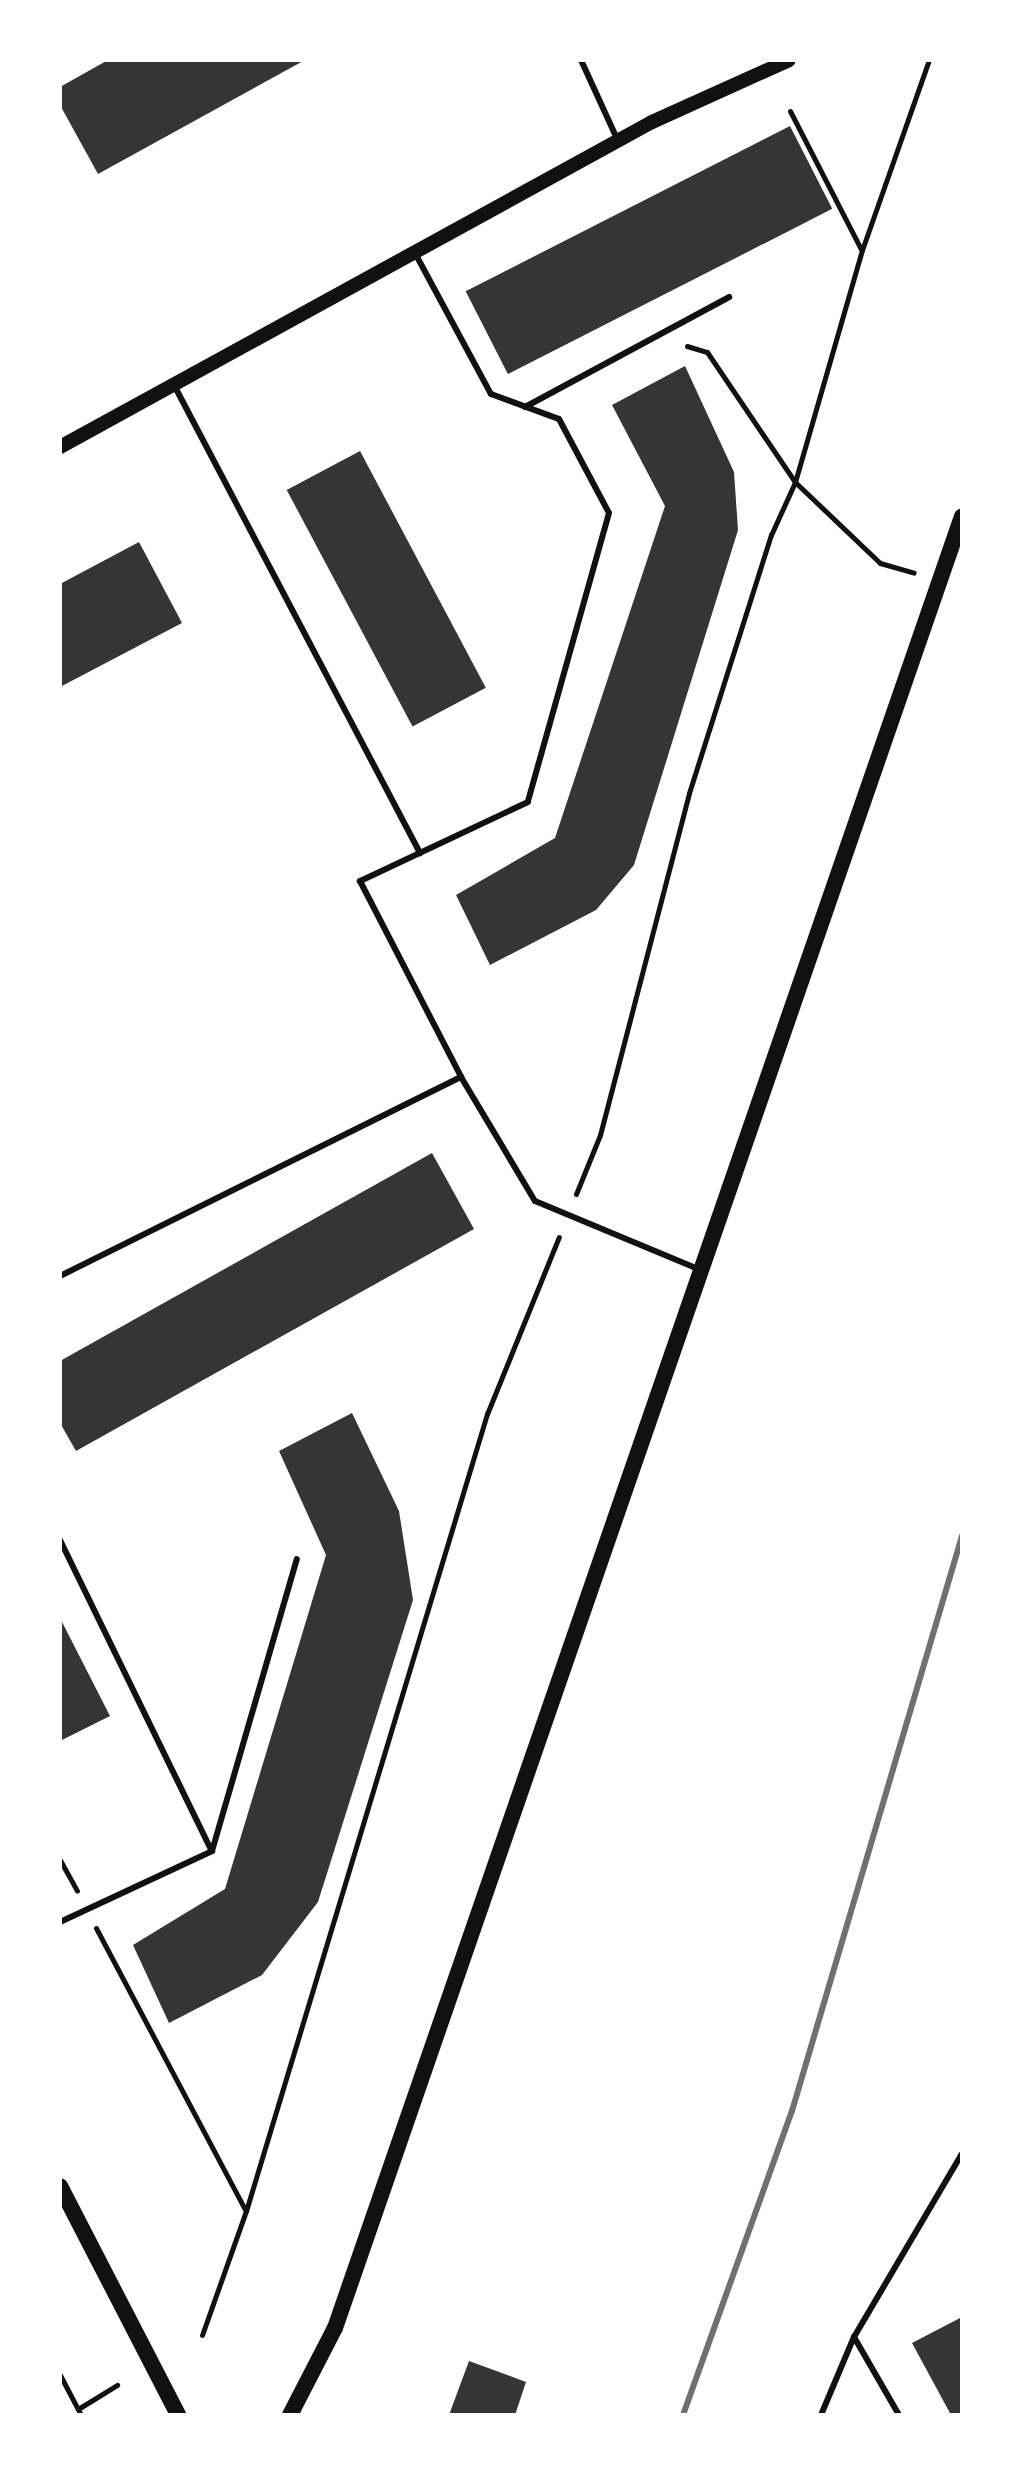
<!DOCTYPE html>
<html>
<head>
<meta charset="utf-8">
<style>
  body { margin:0 }
  #map { position:relative; width:1022px; height:2475px; overflow:hidden; background:#fff; font-family:"Source Sans 3",sans-serif }
  div>[style] { position:absolute }
  .building>* { inset:0; background:#353535; transform-origin:0 0 }
  .path>* { height:5px; margin:-2.5px; padding:0 2.5px; transform-origin:2.5px; border-radius:2.5px; background:#111 }
  .service>* { height:6px; margin:-3px; padding:0 3px; transform-origin:3px; border-radius:3px; background:#111 }
  .tertiary>* { height:14px; margin:-7px; padding:0 7px; transform-origin:7px; border-radius:7px; background:#111 }
  .secondary>* { height:16px; margin:-8px; padding:0 8px; transform-origin:8px; border-radius:8px; background:#111 }
  .rail>* { height:6px; margin:-3px; padding:0 3px; transform-origin:3px; border-radius:3px; background:#707070 }
  span { translate:-50% -50%; white-space:nowrap; text-align:center; line-height:1.15; -webkit-text-stroke:6px #fff; paint-order:stroke }
  .frame { position:absolute; inset:0; border:62px solid #fff; pointer-events:none }
</style>
</head>
<body>
<div id="map">
  <div class="building">
    <i style="clip-path:polygon(108px 60px,305px 60px,98px 174px,60px 105px,60px 87px)"></i>
    <i style="left:790px;top:126px;width:93px;height:364px;rotate:63deg"></i>
    <i style="clip-path:polygon(685px 366px,734px 472px,738px 530px,634px 865px,596px 910px,490px 965px,456px 895px,555px 838px,665px 506px,612px 405px)"></i>
    <i style="left:360px;top:451px;width:268px;height:83px;rotate:62deg"></i>
    <i style="clip-path:polygon(139px 542px,182px 623px,60px 687px,60px 584px)"></i>
    <i style="clip-path:polygon(432px 1153px,474px 1229px,76px 1451px,60px 1423px,60px 1361px)"></i>
    <i style="clip-path:polygon(352px 1413px,399px 1511px,413px 1600px,318px 1902px,262px 1975px,169px 2023px,133px 1945px,225px 1889px,326px 1555px,279px 1451px)"></i>
    <i style="clip-path:polygon(60px 1618px,110px 1716px,60px 1741px)"></i>
    <i style="clip-path:polygon(962px 2317px,962px 2415px,951px 2415px,912px 2343px)"></i>
    <i style="clip-path:polygon(469px 2361px,526px 2382px,515px 2415px,449px 2415px)"></i>
  </div>
  <div class="path">
    <i style="left:790px;top:111px;width:155px;rotate:62.8deg"></i>
    <i style="left:687px;top:346px;width:21px;rotate:17deg"></i>
    <i style="left:707px;top:352px;width:157px;rotate:55.9deg"></i>
    <i style="left:795px;top:482px;width:117px;rotate:43.6deg"></i>
    <i style="left:880px;top:563px;width:35px;rotate:16deg"></i>
    <i style="left:576px;top:1194px;width:64px;rotate:-67.9deg"></i>
    <i style="left:600px;top:1135px;width:353px;rotate:-75.4deg"></i>
    <i style="left:689px;top:793px;width:271px;rotate:-72.4deg"></i>
    <i style="left:771px;top:535px;width:58px;rotate:-65.6deg"></i>
    <i style="left:795px;top:482px;width:241px;rotate:-73.9deg"></i>
    <i style="left:862px;top:250px;width:201px;rotate:-70.6deg"></i>
    <i style="left:60px;top:1860px;width:35px;rotate:61deg"></i>
    <i style="left:96px;top:1928px;width:320px;rotate:62.1deg"></i>
    <i style="left:202px;top:2335px;width:132px;rotate:-70.5deg"></i>
    <i style="left:246px;top:2211px;width:833px;rotate:-73.18deg"></i>
    <i style="left:487px;top:1414px;width:191px;rotate:-67.9deg"></i>
    <i style="left:60px;top:2375px;width:45px;rotate:62.3deg"></i>
    <i style="left:78px;top:2409px;width:46px;rotate:-31.6deg"></i>
  </div>
  <div class="service">
    <i style="left:581px;top:60px;width:89px;rotate:65.4deg"></i>
    <i style="left:415px;top:253px;width:160px;rotate:61.7deg"></i>
    <i style="left:491px;top:394px;width:72px;rotate:20.2deg"></i>
    <i style="left:559px;top:419px;width:106px;rotate:62deg"></i>
    <i style="left:609px;top:513px;width:300px;rotate:105.7deg"></i>
    <i style="left:528px;top:802px;width:186px;rotate:154.8deg"></i>
    <i style="left:360px;top:881px;width:220px;rotate:62.7deg"></i>
    <i style="left:174px;top:385px;width:529px;rotate:62.27deg"></i>
    <i style="left:525px;top:407px;width:232px;rotate:-28.3deg"></i>
    <i style="left:60px;top:1276px;width:448px;rotate:-26.4deg"></i>
    <i style="left:461px;top:1077px;width:144px;rotate:59.2deg"></i>
    <i style="left:535px;top:1201px;width:180px;rotate:22.6deg"></i>
    <i style="left:60px;top:1540px;width:346px;rotate:64deg"></i>
    <i style="left:60px;top:1922px;width:168px;rotate:-25deg"></i>
    <i style="left:212px;top:1851px;width:304px;rotate:-73.8deg"></i>
    <i style="left:821px;top:2415px;width:85px;rotate:-67.1deg"></i>
    <i style="left:899px;top:2415px;width:90px;rotate:-120deg"></i>
    <i style="left:854px;top:2337px;width:212px;rotate:-59.5deg"></i>
  </div>
  <div class="tertiary">
    <i style="left:60px;top:447px;width:675px;rotate:-28.77deg"></i>
    <i style="left:652px;top:122px;width:150px;rotate:-24.3deg"></i>
  </div>
  <div class="secondary">
    <i style="left:60px;top:2186px;width:258px;rotate:62.7deg"></i>
    <i style="left:290px;top:2415px;width:98px;rotate:-62.7deg"></i>
    <i style="left:335px;top:2328px;width:1917px;rotate:-70.91deg"></i>
  </div>
  <div class="rail">
    <i style="left:683px;top:2415px;width:323px;rotate:-70.3deg"></i>
    <i style="left:792px;top:2111px;width:600px;rotate:-73.53deg"></i>
  </div>
  <div class="frame"></div>
</div>
</body>
</html>
